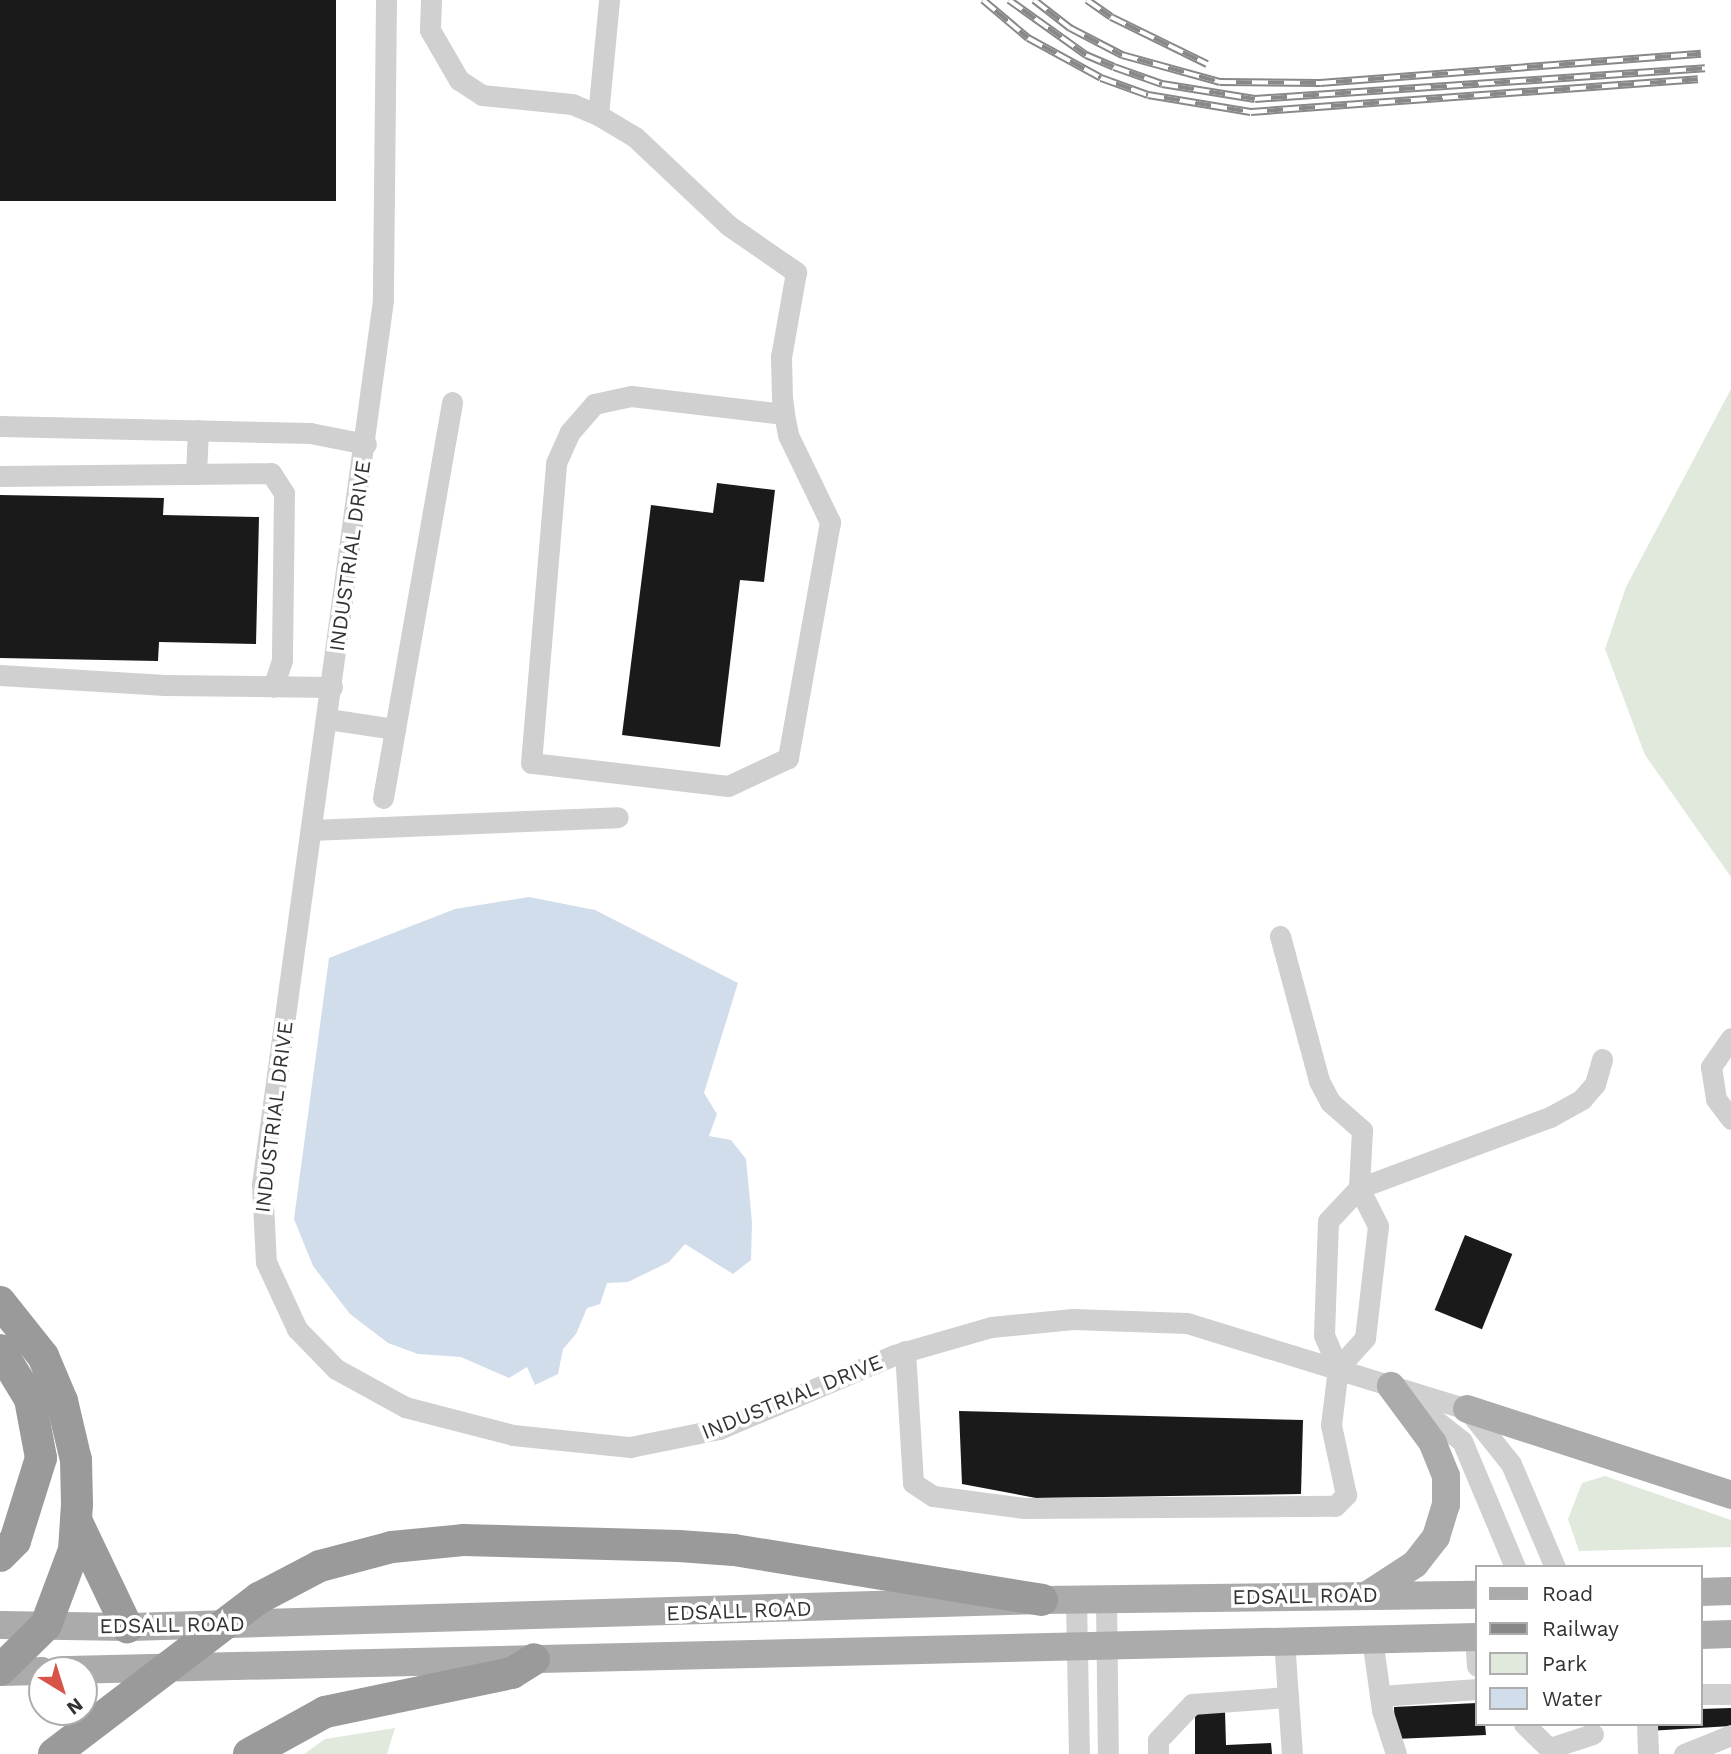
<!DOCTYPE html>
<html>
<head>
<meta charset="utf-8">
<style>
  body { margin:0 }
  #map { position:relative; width:1731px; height:1754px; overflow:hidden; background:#fff; font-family:"Work Sans",sans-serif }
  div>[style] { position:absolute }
  .green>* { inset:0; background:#e1e9dd }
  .water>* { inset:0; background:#d1ddeb }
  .building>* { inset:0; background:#1a1a1a; transform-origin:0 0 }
  .minor>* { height:21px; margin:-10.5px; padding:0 10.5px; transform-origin:10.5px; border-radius:10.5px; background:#d0d0d0 }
  .major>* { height:28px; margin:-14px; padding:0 14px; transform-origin:14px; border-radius:14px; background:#ababab }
  .highway>* { height:32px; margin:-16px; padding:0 16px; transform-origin:16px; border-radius:16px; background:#9a9a9a }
  .rail>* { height:8px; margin-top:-4px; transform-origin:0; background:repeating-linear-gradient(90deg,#fff 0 16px,#888 0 32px); box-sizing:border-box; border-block:2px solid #888 }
  .highway-bridge>* { height:32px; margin:-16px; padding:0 16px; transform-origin:16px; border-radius:16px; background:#9a9a9a }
  span { translate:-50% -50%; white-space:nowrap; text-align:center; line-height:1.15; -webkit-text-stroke:7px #fff; paint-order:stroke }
  .street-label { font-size:21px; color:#333 }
  .legend { position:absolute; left:1475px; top:1565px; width:228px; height:161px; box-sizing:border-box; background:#fff; border:2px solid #adadad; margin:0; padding:9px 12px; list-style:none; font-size:21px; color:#333 }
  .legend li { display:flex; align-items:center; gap:14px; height:35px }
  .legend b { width:35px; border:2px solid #adadad }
  .north { position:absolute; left:28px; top:1656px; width:70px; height:70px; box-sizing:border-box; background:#fff; border:2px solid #adadad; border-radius:50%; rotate:142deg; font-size:19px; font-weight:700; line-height:28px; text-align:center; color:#333 }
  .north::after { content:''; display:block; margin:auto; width:24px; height:32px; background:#d75447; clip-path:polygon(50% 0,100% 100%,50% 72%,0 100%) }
</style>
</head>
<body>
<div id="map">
  <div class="green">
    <i style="clip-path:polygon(1731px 389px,1731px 877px,1645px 755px,1605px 649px,1626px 587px)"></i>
    <i style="clip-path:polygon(1605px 1476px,1731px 1520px,1731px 1547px,1579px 1551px,1568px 1519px,1582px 1483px)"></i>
    <i style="clip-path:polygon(395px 1728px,387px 1754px,304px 1754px,325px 1739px)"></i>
  </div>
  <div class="water">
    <i style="clip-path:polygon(529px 897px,595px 910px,738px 983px,704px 1093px,717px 1114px,709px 1136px,731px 1140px,746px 1159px,752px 1222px,751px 1260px,733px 1274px,685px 1244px,669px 1262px,628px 1282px,607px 1283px,600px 1304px,587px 1308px,576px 1334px,563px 1349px,558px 1374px,535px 1385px,527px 1367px,509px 1378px,461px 1357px,418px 1354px,388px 1343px,350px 1314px,313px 1266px,294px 1219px,329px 958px,455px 909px)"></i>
  </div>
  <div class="building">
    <i style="left:0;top:0;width:336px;height:201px"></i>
    <i style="clip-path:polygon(717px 483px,775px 490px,764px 582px,740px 580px,720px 747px,622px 735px,651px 505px,713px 513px)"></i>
    <i style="clip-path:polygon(0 495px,164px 498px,163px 515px,259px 517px,256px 644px,159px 642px,158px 661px,0 658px)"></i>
    <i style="left:1465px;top:1235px;width:51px;height:81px;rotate:22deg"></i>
    <i style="clip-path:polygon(959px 1411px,1303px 1420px,1301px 1494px,1036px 1498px,962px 1484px)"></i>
    <i style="clip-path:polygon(1477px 1703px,1477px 1724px,1485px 1724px,1486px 1735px,1395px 1739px,1394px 1707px)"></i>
    <i style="clip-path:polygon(1731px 1708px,1731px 1726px,1648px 1731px,1648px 1724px,1701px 1724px,1701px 1709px)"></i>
    <i style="clip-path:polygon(1195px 1710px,1225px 1711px,1226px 1745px,1271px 1743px,1272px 1754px,1195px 1754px)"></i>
  </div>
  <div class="minor">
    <i style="left:386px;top:0;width:300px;rotate:90.6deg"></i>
    <i style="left:383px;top:300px;width:892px;rotate:97.79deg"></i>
    <i style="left:262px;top:1184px;width:78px;rotate:87.1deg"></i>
    <i style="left:266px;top:1262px;width:74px;rotate:65.2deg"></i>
    <i style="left:297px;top:1329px;width:56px;rotate:45.7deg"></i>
    <i style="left:336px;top:1369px;width:79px;rotate:28.8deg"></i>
    <i style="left:405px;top:1407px;width:112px;rotate:14.5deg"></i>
    <i style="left:513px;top:1435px;width:118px;rotate:5.9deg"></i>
    <i style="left:630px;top:1447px;width:91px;rotate:-11.4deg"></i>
    <i style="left:719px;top:1429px;width:190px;rotate:-22.9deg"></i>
    <i style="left:894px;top:1355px;width:101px;rotate:-16.1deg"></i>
    <i style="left:991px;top:1327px;width:82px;rotate:-5.6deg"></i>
    <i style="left:1073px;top:1319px;width:114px;rotate:2deg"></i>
    <i style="left:1187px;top:1323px;width:293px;rotate:17.1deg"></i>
    <i style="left:1467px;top:1409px;width:70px;rotate:51.3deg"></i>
    <i style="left:1511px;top:1464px;width:112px;rotate:66.9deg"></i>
    <i style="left:431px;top:0;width:30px;rotate:92deg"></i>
    <i style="left:430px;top:30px;width:58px;rotate:59.9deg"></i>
    <i style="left:459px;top:80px;width:27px;rotate:33deg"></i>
    <i style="left:482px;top:95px;width:90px;rotate:5.7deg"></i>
    <i style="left:572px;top:104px;width:28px;rotate:23deg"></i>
    <i style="left:598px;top:115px;width:43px;rotate:30.7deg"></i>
    <i style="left:635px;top:137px;width:128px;rotate:43.4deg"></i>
    <i style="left:728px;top:225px;width:83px;rotate:34.7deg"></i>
    <i style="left:796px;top:272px;width:86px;rotate:100deg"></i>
    <i style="left:781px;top:357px;width:40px;rotate:88.6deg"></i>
    <i style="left:782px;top:397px;width:17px;rotate:83deg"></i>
    <i style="left:784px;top:414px;width:21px;rotate:79deg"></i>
    <i style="left:788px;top:435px;width:97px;rotate:64.2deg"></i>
    <i style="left:830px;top:522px;width:240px;rotate:100.1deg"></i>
    <i style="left:788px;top:758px;width:66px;rotate:155deg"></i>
    <i style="left:728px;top:786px;width:198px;rotate:-173.3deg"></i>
    <i style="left:531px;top:763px;width:301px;rotate:-85.2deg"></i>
    <i style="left:556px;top:463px;width:34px;rotate:-66deg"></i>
    <i style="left:570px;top:432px;width:37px;rotate:-49deg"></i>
    <i style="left:594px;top:404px;width:38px;rotate:-12deg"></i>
    <i style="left:631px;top:396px;width:154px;rotate:6.7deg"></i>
    <i style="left:598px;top:115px;width:116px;rotate:-84.5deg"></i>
    <i style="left:0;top:426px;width:310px;rotate:1.3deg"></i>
    <i style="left:310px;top:433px;width:57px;rotate:11.1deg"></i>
    <i style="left:196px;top:474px;width:44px;rotate:-87.4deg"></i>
    <i style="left:0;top:476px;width:271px;rotate:-0.6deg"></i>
    <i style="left:271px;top:473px;width:24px;rotate:57deg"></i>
    <i style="left:284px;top:493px;width:167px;rotate:90.7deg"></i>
    <i style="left:282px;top:660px;width:28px;rotate:108deg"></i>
    <i style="left:0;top:675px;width:165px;rotate:3.5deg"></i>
    <i style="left:165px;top:685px;width:167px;rotate:0.7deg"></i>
    <i style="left:328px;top:719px;width:68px;rotate:8.5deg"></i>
    <i style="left:383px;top:798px;width:402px;rotate:-80.1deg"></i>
    <i style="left:311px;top:830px;width:307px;rotate:-2.4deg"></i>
    <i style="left:1280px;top:936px;width:150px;rotate:74.9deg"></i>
    <i style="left:1319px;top:1081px;width:24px;rotate:62deg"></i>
    <i style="left:1330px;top:1102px;width:43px;rotate:41.2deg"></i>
    <i style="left:1362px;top:1130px;width:58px;rotate:93deg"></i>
    <i style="left:1359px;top:1188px;width:42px;rotate:63.4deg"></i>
    <i style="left:1378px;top:1226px;width:113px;rotate:96.6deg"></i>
    <i style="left:1365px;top:1338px;width:40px;rotate:132deg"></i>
    <i style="left:1731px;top:1038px;width:35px;rotate:125deg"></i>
    <i style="left:1711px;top:1067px;width:32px;rotate:81deg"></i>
    <i style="left:1716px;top:1099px;width:25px;rotate:53deg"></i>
    <i style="left:905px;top:1351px;width:132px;rotate:86.5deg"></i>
    <i style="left:913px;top:1483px;width:24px;rotate:33deg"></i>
    <i style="left:933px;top:1496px;width:92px;rotate:7.5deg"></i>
    <i style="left:1024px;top:1508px;width:311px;rotate:-0.4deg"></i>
    <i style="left:1335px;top:1506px;width:16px;rotate:-45deg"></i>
    <i style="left:1346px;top:1495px;width:72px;rotate:-102.1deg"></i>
    <i style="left:1331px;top:1425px;width:57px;rotate:-83deg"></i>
    <i style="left:1338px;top:1368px;width:36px;rotate:-113deg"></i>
    <i style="left:1324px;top:1335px;width:114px;rotate:-88deg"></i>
    <i style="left:1328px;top:1221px;width:45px;rotate:-46.8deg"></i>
    <i style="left:1359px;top:1188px;width:204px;rotate:-20.4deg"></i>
    <i style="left:1550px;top:1117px;width:37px;rotate:-29deg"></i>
    <i style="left:1582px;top:1099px;width:20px;rotate:-49deg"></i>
    <i style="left:1595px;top:1084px;width:26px;rotate:-74deg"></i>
    <i style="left:1406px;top:1397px;width:71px;rotate:38.2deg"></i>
    <i style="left:1462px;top:1441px;width:137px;rotate:67.2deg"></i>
    <i style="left:1106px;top:1599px;width:155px;rotate:89.3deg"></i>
    <i style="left:1076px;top:1600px;width:154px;rotate:88.9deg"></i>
    <i style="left:1475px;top:1637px;width:29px;rotate:86deg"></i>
    <i style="left:1372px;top:1638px;width:73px;rotate:82.1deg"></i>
    <i style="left:1382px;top:1710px;width:46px;rotate:72.3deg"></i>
    <i style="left:1284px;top:1640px;width:114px;rotate:86deg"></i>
    <i style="left:1701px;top:1694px;width:30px"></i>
    <i style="left:1380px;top:1696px;width:97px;rotate:-4.1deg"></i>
    <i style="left:1524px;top:1724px;width:43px;rotate:44.1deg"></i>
    <i style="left:1647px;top:1724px;width:30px;rotate:88deg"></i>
    <i style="left:1553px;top:1747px;width:42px;rotate:-18deg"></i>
    <i style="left:1158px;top:1754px;width:14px;rotate:-90deg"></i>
    <i style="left:1158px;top:1740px;width:50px;rotate:-46.6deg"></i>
    <i style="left:1192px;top:1704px;width:96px;rotate:-4.2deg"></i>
    <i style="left:1684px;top:1754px;width:51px;rotate:-22deg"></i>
  </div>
  <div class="major">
    <i style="left:1467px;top:1409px;width:278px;rotate:18deg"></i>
    <i style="left:1701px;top:1592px;width:30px;rotate:-2deg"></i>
    <i style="left:1369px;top:1594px;width:55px;rotate:-33.1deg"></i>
    <i style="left:1415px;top:1564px;width:34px;rotate:-52deg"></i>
    <i style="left:1436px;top:1537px;width:34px;rotate:-73deg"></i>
    <i style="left:1446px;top:1505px;width:29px;rotate:-90deg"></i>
    <i style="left:1446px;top:1476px;width:35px;rotate:-112deg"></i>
    <i style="left:1433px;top:1443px;width:71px;rotate:-126.4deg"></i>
    <i style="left:0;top:1625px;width:130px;rotate:0.9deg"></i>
    <i style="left:130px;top:1627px;width:912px;rotate:-1.7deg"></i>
    <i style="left:1042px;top:1600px;width:435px;rotate:-0.7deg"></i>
    <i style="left:1701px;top:1635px;width:30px;rotate:-2deg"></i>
    <i style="left:68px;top:1670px;width:1409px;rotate:-1.34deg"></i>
    <i style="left:0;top:1672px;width:42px;rotate:-1.4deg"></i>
  </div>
  <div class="highway">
    <i style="left:0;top:1302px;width:69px;rotate:51.5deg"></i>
    <i style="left:43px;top:1356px;width:49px;rotate:67.1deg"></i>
    <i style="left:62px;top:1401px;width:61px;rotate:76.7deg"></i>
    <i style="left:76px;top:1460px;width:44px;rotate:88.7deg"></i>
    <i style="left:77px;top:1504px;width:46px;rotate:93.7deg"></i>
    <i style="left:74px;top:1550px;width:80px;rotate:110.5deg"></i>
    <i style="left:46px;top:1625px;width:64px;rotate:135.6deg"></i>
    <i style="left:0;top:1350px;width:57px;rotate:58.5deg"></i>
    <i style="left:30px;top:1399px;width:60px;rotate:79.4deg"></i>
    <i style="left:41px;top:1458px;width:87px;rotate:107.4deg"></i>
    <i style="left:15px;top:1541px;width:21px;rotate:135deg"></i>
    <i style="left:76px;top:1520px;width:119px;rotate:64.5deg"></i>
    <i style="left:320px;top:1566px;width:74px;rotate:-14.8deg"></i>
    <i style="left:392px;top:1547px;width:71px;rotate:-5.6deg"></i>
    <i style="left:463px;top:1540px;width:216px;rotate:1.6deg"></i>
    <i style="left:679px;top:1546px;width:55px;rotate:4.2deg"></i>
    <i style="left:734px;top:1550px;width:312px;rotate:9.2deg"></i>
    <i style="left:249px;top:1754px;width:87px;rotate:-28.9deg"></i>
    <i style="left:325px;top:1712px;width:191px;rotate:-11.8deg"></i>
    <i style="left:512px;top:1673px;width:26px;rotate:-32deg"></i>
  </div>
  <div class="rail">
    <i style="left:983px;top:0;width:59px;rotate:40.2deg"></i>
    <i style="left:1028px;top:38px;width:83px;rotate:28.7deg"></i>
    <i style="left:1101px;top:78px;width:50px;rotate:19.9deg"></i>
    <i style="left:1148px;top:95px;width:104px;rotate:9.4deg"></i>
    <i style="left:1251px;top:112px;width:448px;rotate:-4.2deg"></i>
    <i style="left:1009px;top:0;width:95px;rotate:35.5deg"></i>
    <i style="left:1086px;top:55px;width:30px;rotate:23deg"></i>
    <i style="left:1114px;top:67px;width:51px;rotate:19.5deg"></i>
    <i style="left:1162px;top:84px;width:94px;rotate:9.2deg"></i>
    <i style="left:1255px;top:99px;width:451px;rotate:-3.9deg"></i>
    <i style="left:1034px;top:0;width:46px;rotate:37.9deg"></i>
    <i style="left:1070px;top:28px;width:59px;rotate:27.4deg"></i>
    <i style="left:1122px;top:55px;width:102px;rotate:15.4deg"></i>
    <i style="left:1220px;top:82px;width:100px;rotate:0.6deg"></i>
    <i style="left:1320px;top:83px;width:382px;rotate:-4.4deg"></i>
    <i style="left:1087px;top:0;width:29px;rotate:35deg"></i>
    <i style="left:1111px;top:17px;width:107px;rotate:26.1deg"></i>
  </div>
  <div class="highway-bridge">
    <i style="left:54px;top:1754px;width:258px;rotate:-37.3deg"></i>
    <i style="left:259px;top:1598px;width:69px;rotate:-27.7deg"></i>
  </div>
  <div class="street-label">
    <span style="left:350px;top:556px;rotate:-82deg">INDUSTRIAL DRIVE</span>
    <span style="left:274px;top:1117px;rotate:-83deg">INDUSTRIAL DRIVE</span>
    <span style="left:792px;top:1397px;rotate:-22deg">INDUSTRIAL DRIVE</span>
    <span style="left:1305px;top:1596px;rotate:-1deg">EDSALL ROAD</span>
    <span style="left:739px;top:1611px;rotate:-2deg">EDSALL ROAD</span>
    <span style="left:172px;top:1625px;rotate:-1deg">EDSALL ROAD</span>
  </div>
  <ul class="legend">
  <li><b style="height:9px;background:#ababab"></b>Road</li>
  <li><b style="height:9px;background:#888"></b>Railway</li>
  <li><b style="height:19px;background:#e1e9dd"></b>Park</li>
  <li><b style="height:19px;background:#d1ddeb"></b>Water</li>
  </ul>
  <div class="north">N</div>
</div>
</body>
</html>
